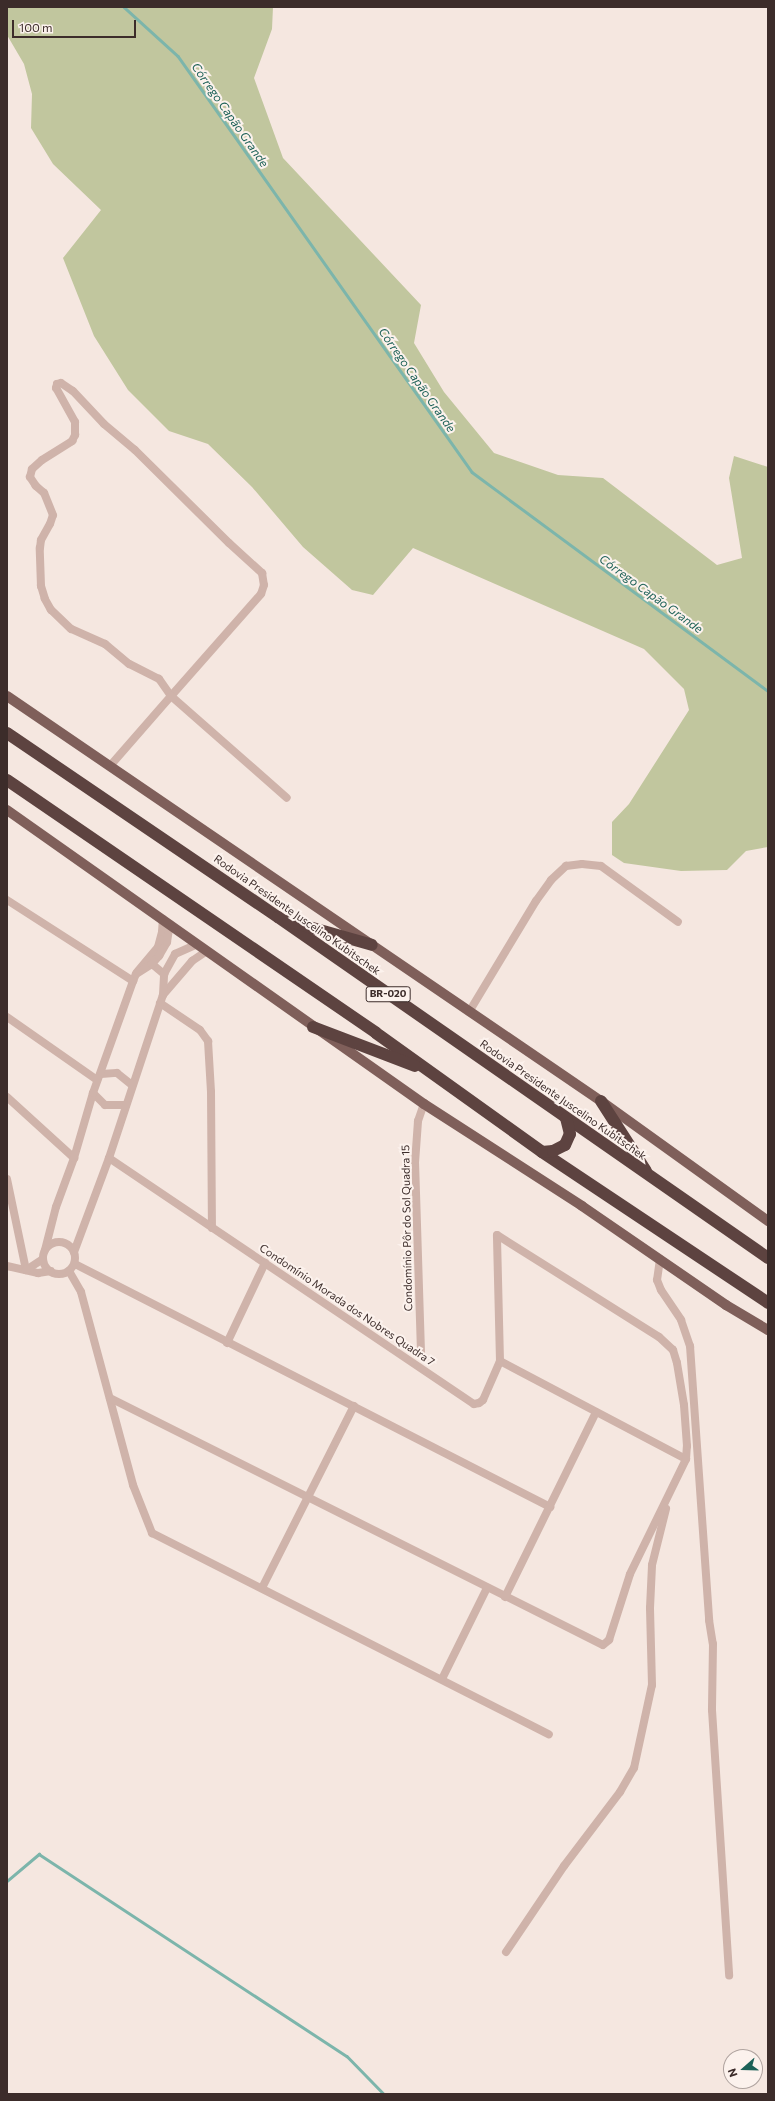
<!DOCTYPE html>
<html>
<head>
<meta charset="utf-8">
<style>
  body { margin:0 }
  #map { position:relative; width:775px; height:2101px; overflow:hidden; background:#f5e7e0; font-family:Commissioner,sans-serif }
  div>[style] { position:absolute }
  .green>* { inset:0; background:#c1c69e }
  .stream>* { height:2.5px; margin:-1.25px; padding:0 1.25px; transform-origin:1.25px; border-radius:1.25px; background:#7cb5ab }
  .minor>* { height:8px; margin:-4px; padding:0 4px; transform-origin:4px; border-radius:4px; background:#cfb3aa }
  .minor>.ring { margin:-4px; padding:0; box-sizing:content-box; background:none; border:8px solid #cfb3aa; border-radius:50% }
  .major>* { height:10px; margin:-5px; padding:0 5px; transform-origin:5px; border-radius:5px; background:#7f5f5a }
  .highway>* { height:12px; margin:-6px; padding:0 6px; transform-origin:6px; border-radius:6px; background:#5d4340 }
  span { translate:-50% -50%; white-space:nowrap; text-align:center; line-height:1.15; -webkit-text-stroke:4px #fcf2ed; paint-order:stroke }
  .shield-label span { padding:1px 3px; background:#fcf2ed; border:1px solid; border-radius:3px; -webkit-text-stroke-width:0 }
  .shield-label { font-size:10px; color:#3c2c2a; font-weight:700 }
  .street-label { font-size:11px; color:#3c2c2a }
  .water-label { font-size:12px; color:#1c6157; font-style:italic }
  .frame { position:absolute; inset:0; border:8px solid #3c2c2a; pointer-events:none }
  .north { position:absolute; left:723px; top:2049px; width:40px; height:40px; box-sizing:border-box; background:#fcf2ed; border:1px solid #afa39f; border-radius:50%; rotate:250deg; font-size:11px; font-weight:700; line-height:16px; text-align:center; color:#3c2c2a }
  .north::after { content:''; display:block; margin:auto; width:14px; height:18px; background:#1c6157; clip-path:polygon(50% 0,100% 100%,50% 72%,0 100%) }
  .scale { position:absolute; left:12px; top:20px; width:124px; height:18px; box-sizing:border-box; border:2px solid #3c2c2a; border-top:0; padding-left:5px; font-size:12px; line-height:14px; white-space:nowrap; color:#3c2c2a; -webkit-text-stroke:3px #fcf2ed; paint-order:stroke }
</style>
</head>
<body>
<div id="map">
  <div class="green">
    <i style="clip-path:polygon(7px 7px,273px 7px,272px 29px,254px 78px,283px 158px,421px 305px,414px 343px,444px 392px,494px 453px,558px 475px,603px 478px,717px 565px,742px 558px,729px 478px,734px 456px,768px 467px,768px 847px,746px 851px,727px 870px,681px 871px,624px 863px,612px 855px,612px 822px,629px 804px,689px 710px,684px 689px,644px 649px,413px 548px,373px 595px,352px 590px,303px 547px,252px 487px,208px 444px,169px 431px,128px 390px,94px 336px,63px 258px,101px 210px,53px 164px,31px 128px,32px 94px,24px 64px,7px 35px)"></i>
  </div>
  <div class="stream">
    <i style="left:124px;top:7px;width:73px;rotate:42.2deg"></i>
    <i style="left:178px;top:56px;width:509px;rotate:54.75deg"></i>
    <i style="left:472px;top:472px;width:368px;rotate:36.5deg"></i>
    <i style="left:7px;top:1881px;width:42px;rotate:-40.2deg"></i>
    <i style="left:39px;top:1854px;width:368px;rotate:33.3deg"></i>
    <i style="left:347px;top:2056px;width:53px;rotate:45.8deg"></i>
  </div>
  <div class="minor">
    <i style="left:61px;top:383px;width:14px;rotate:34deg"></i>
    <i style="left:73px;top:391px;width:45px;rotate:46.8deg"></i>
    <i style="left:104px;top:424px;width:40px;rotate:40deg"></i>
    <i style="left:135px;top:450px;width:132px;rotate:44.7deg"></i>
    <i style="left:229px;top:543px;width:45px;rotate:42.3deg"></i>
    <i style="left:262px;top:573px;width:12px;rotate:81deg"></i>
    <i style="left:264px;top:585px;width:9px;rotate:108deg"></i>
    <i style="left:261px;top:594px;width:136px;rotate:131.4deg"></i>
    <i style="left:171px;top:696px;width:21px;rotate:-125deg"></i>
    <i style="left:159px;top:679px;width:34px;rotate:-153deg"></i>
    <i style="left:129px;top:664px;width:31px;rotate:-140deg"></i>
    <i style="left:105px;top:644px;width:37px;rotate:-156deg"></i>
    <i style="left:71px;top:629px;width:28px;rotate:-136deg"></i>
    <i style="left:51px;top:610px;width:13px;rotate:-119deg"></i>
    <i style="left:45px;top:599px;width:14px;rotate:-107deg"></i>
    <i style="left:41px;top:586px;width:38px;rotate:-92deg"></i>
    <i style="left:40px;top:548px;width:8px;rotate:-83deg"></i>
    <i style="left:41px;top:540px;width:18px;rotate:-61deg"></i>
    <i style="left:50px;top:524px;width:9px;rotate:-72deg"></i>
    <i style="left:53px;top:515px;width:24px;rotate:-112deg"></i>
    <i style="left:44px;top:493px;width:11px;rotate:-139deg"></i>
    <i style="left:36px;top:486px;width:11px;rotate:-124deg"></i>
    <i style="left:30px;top:477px;width:8px;rotate:-76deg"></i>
    <i style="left:32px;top:469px;width:13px;rotate:-42deg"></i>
    <i style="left:42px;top:460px;width:36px;rotate:-32deg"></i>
    <i style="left:72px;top:441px;width:7px;rotate:-63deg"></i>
    <i style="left:75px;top:435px;width:13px;rotate:-90deg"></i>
    <i style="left:75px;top:422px;width:39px;rotate:-119deg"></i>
    <i style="left:56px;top:388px;width:4px;rotate:-76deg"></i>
    <i style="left:57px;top:384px;width:4px;rotate:-14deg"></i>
    <i style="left:110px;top:766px;width:93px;rotate:-48.9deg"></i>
    <i style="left:171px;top:696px;width:154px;rotate:41.3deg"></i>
    <i style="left:7px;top:900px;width:150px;rotate:32.7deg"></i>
    <i style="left:152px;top:964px;width:16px;rotate:40deg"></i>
    <i style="left:137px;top:972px;width:33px;rotate:-50deg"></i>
    <i style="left:158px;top:947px;width:16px;rotate:-75deg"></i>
    <i style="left:162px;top:932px;width:13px;rotate:-86deg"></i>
    <i style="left:163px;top:995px;width:45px;rotate:-49.5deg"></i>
    <i style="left:192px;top:961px;width:18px;rotate:-34deg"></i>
    <i style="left:160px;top:1003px;width:48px;rotate:34deg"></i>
    <i style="left:200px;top:1030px;width:14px;rotate:54deg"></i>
    <i style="left:208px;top:1041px;width:51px;rotate:86.6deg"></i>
    <i style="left:211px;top:1092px;width:136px;rotate:89.6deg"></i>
    <i style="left:469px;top:1012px;width:130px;rotate:-58.9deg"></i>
    <i style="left:536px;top:901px;width:26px;rotate:-54deg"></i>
    <i style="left:551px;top:880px;width:21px;rotate:-43deg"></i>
    <i style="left:566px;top:866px;width:16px;rotate:-7deg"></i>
    <i style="left:582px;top:864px;width:19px;rotate:6deg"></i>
    <i style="left:601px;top:866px;width:95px;rotate:36deg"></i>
    <i style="left:7px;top:1017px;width:110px;rotate:35deg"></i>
    <i style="left:101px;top:1074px;width:16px;rotate:-4deg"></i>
    <i style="left:117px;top:1073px;width:19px;rotate:39deg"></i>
    <i style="left:93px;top:1093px;width:17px;rotate:45deg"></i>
    <i style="left:105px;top:1105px;width:21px"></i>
    <i style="left:7px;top:1097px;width:91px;rotate:42.3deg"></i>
    <i style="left:109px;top:1158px;width:440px;rotate:34deg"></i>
    <i style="left:474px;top:1404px;width:5px;rotate:-11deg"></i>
    <i style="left:479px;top:1403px;width:5px;rotate:-37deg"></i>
    <i style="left:483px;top:1400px;width:43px;rotate:-66.4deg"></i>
    <i style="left:500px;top:1361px;width:126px;rotate:-91.4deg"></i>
    <i style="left:7px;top:1179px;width:93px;rotate:78.2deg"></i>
    <i class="ring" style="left:43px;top:1242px;width:24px;height:24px"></i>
    <i style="left:45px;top:1250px;width:44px;rotate:-75.7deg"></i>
    <i style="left:56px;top:1207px;width:52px;rotate:-69.8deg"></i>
    <i style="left:74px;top:1158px;width:68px;rotate:-73.7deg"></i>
    <i style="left:93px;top:1093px;width:119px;rotate:-70.3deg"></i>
    <i style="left:133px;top:981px;width:8px;rotate:-67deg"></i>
    <i style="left:136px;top:974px;width:19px;rotate:-32deg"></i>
    <i style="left:152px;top:964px;width:11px;rotate:-49deg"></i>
    <i style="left:159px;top:956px;width:16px;rotate:-60deg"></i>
    <i style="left:167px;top:942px;width:18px;rotate:-81deg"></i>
    <i style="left:74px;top:1252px;width:100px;rotate:-69.6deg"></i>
    <i style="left:109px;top:1158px;width:172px;rotate:-71.7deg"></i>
    <i style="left:163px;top:995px;width:21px;rotate:-87deg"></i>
    <i style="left:164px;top:974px;width:23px;rotate:-61deg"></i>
    <i style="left:175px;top:954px;width:24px;rotate:-24deg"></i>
    <i style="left:660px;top:1259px;width:21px;rotate:98deg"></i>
    <i style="left:657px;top:1280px;width:11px;rotate:68deg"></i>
    <i style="left:661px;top:1290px;width:36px;rotate:56deg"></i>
    <i style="left:681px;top:1320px;width:28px;rotate:71deg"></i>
    <i style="left:690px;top:1346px;width:275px;rotate:86deg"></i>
    <i style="left:709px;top:1620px;width:24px;rotate:81deg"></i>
    <i style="left:713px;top:1644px;width:66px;rotate:90.9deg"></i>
    <i style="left:712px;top:1710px;width:266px;rotate:86.3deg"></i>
    <i style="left:75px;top:1264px;width:534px;rotate:27.09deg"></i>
    <i style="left:7px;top:1266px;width:32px;rotate:13deg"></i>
    <i style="left:38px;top:1273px;width:13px;rotate:-9deg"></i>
    <i style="left:26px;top:1270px;width:20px;rotate:-33deg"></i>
    <i style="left:69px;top:1271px;width:24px;rotate:60deg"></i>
    <i style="left:81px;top:1292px;width:200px;rotate:74.9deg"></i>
    <i style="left:133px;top:1485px;width:52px;rotate:68.4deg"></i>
    <i style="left:152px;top:1533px;width:445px;rotate:26.9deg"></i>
    <i style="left:227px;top:1343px;width:89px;rotate:-64.6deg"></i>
    <i style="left:421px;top:1352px;width:189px;rotate:-91.8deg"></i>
    <i style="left:415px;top:1163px;width:42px;rotate:-85.9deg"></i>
    <i style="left:418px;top:1121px;width:18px;rotate:-71deg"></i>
    <i style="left:500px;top:1361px;width:210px;rotate:27.8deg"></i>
    <i style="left:110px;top:1398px;width:551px;rotate:26.61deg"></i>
    <i style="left:603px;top:1645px;width:8px;rotate:-40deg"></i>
    <i style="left:609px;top:1640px;width:69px;rotate:-72.3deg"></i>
    <i style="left:630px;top:1574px;width:128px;rotate:-64deg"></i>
    <i style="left:686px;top:1459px;width:13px;rotate:-86deg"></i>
    <i style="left:687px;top:1446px;width:41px;rotate:-94.2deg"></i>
    <i style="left:684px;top:1405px;width:43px;rotate:-99.5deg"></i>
    <i style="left:677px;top:1363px;width:14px;rotate:-107deg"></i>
    <i style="left:673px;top:1350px;width:19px;rotate:-137deg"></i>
    <i style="left:659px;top:1337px;width:191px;rotate:-147.8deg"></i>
    <i style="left:262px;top:1588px;width:204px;rotate:-63.2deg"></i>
    <i style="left:505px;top:1597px;width:206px;rotate:-63.8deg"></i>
    <i style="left:442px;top:1679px;width:102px;rotate:-63.7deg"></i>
    <i style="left:506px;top:1952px;width:104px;rotate:-56deg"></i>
    <i style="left:564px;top:1866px;width:93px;rotate:-52.9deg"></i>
    <i style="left:620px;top:1792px;width:28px;rotate:-60deg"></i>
    <i style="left:634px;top:1768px;width:85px;rotate:-77.8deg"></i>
    <i style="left:652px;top:1685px;width:77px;rotate:-91.5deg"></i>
    <i style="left:650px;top:1608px;width:43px;rotate:-87.3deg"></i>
    <i style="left:652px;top:1565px;width:58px;rotate:-76deg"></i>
  </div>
  <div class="major">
    <i style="left:7px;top:696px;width:719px;rotate:34.29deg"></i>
    <i style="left:601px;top:1101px;width:206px;rotate:35.7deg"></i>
    <i style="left:7px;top:810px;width:510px;rotate:35.19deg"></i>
    <i style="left:424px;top:1104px;width:188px;rotate:32.8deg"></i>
    <i style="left:582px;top:1206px;width:175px;rotate:34.5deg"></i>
    <i style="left:726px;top:1305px;width:49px;rotate:30.8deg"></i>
  </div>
  <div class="highway">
    <i style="left:7px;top:733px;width:328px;rotate:34.2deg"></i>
    <i style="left:278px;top:917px;width:597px;rotate:34.83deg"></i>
    <i style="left:7px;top:780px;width:447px;rotate:34.4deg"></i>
    <i style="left:376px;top:1033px;width:204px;rotate:35.6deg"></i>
    <i style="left:542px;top:1152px;width:272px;rotate:33.7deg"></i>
    <i style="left:288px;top:921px;width:87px;rotate:15.9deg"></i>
    <i style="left:313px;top:1027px;width:109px;rotate:20.9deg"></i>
    <i style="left:601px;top:1101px;width:83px;rotate:57.3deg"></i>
    <i style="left:542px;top:1152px;width:11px;rotate:-5deg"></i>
    <i style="left:553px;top:1151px;width:13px;rotate:-27deg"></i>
    <i style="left:565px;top:1145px;width:12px;rotate:-66deg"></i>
    <i style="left:570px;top:1134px;width:16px;rotate:-104deg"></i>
  </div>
  <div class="shield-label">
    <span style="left:388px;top:994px">BR-020</span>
  </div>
  <div class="street-label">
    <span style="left:297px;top:915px;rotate:35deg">Rodovia Presidente Juscelino Kubitschek</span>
    <span style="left:563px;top:1100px;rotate:35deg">Rodovia Presidente Juscelino Kubitschek</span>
    <span style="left:407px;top:1228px;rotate:-91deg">Condomínio Pôr do Sol Quadra 15</span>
    <span style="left:347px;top:1305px;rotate:34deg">Condomínio Morada dos Nobres Quadra 7</span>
  </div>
  <div class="water-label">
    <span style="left:230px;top:115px;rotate:55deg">Córrego Capão Grande</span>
    <span style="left:417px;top:380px;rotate:55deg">Córrego Capão Grande</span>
    <span style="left:651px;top:594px;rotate:36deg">Córrego Capão Grande</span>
  </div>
  <div class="frame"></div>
  <div class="north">N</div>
  <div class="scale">100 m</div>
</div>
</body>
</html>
